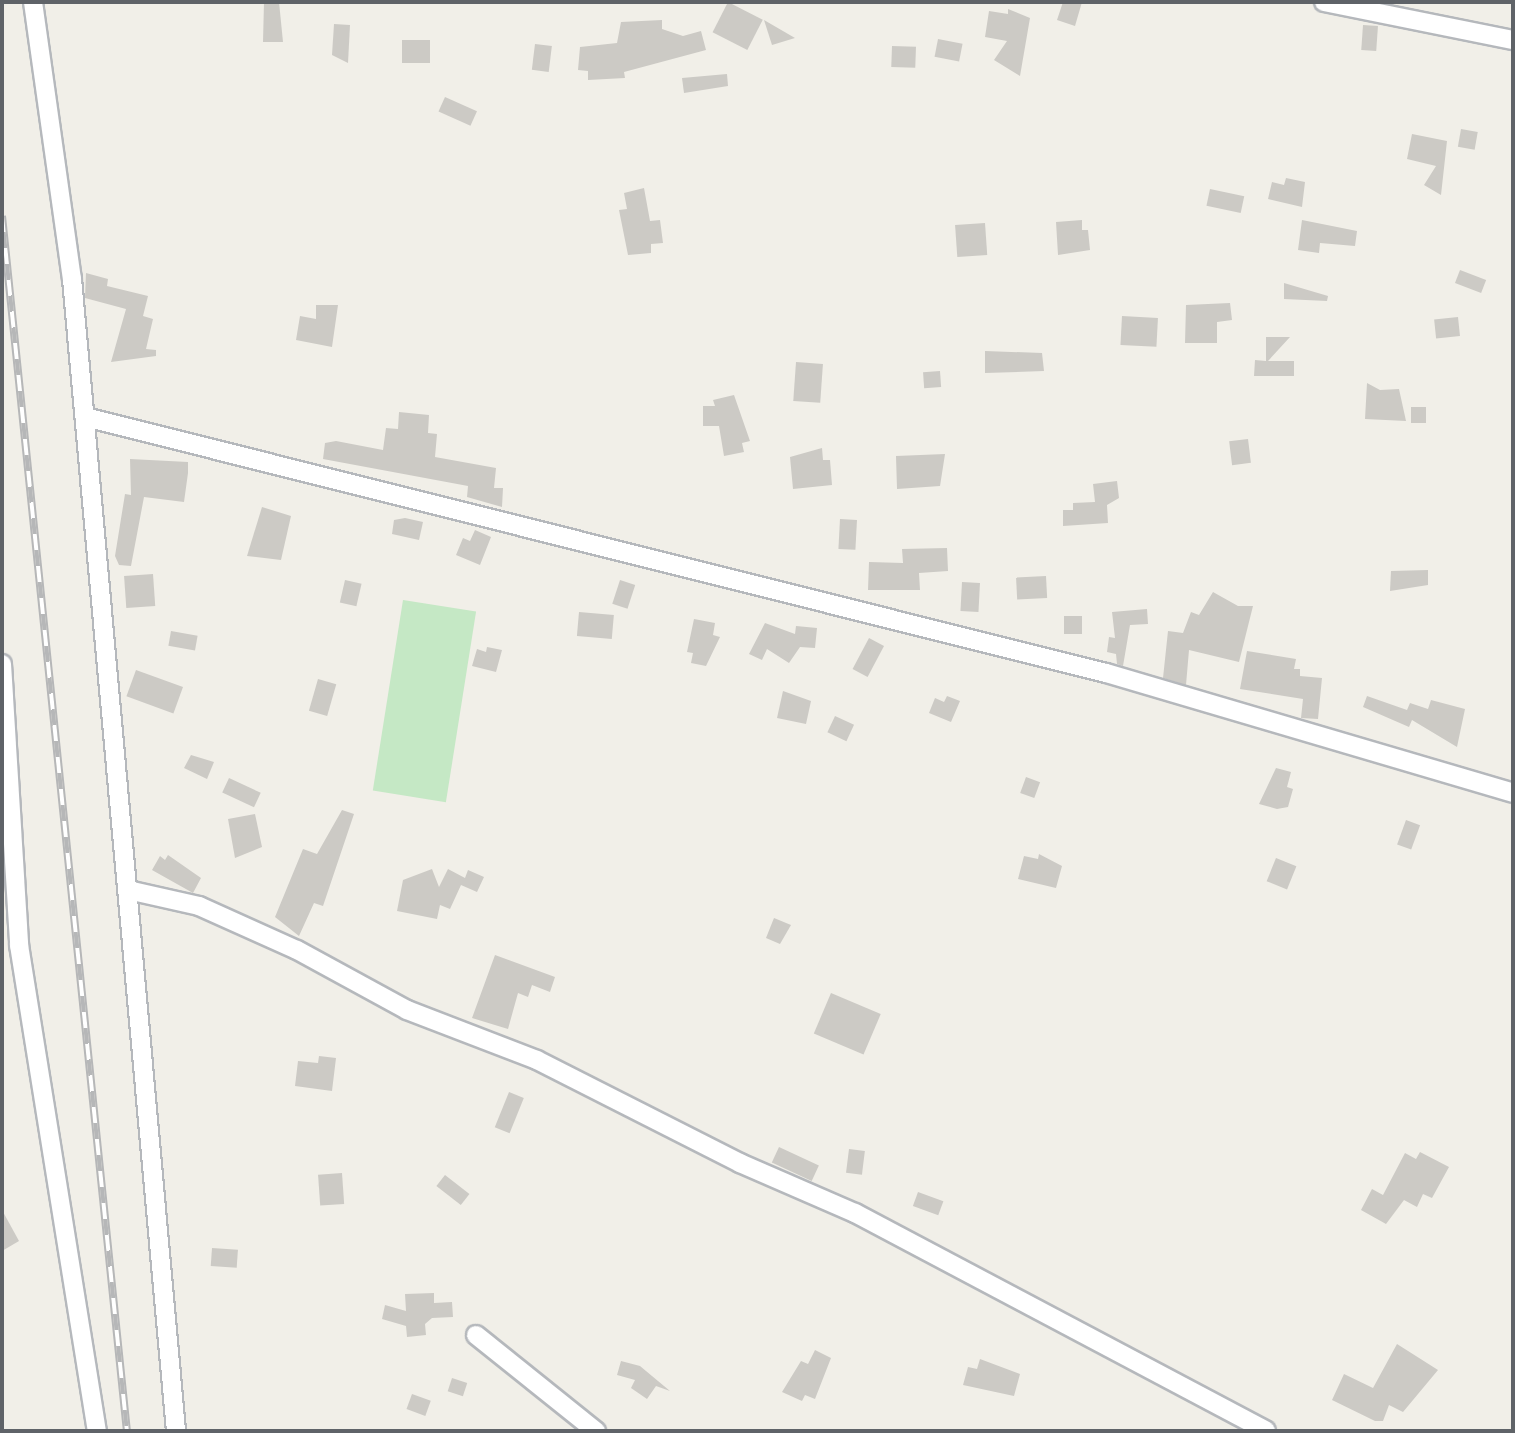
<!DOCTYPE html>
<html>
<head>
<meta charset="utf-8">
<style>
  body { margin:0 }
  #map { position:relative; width:1515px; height:1433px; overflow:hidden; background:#f1efe8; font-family:Karla,sans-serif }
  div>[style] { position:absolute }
  .green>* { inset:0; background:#c5e8c5; transform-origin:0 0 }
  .building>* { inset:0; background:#cccac5; transform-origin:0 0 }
  .roads { filter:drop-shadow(2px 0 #b5b8bc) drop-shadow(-2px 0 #b5b8bc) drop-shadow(0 2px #b5b8bc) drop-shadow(0 -2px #b5b8bc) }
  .street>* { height:18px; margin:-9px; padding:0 9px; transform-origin:9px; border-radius:9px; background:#fff }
  .rail>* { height:8px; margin-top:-4px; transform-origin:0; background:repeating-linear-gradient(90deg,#fff 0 16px,#b6b7b8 0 32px); box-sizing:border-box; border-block:2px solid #b6b7b8 }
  span { translate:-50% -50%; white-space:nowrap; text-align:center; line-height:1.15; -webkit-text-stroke:5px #fff; paint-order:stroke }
  .frame { position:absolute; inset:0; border:4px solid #5f6368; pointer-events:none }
</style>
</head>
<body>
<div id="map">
  <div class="green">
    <i style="left:403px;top:600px;width:74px;height:193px;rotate:9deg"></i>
  </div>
  <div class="building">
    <i style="clip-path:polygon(264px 2px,279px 2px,283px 42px,263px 42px)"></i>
    <i style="left:728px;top:2px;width:39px;height:34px;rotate:27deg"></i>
    <i style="clip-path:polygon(1063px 2px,1082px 2px,1075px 26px,1057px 20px)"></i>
    <i style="clip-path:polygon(1008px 9px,1030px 18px,1020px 76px,994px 60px,1007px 41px,985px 37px,989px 11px,1008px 14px)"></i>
    <i style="clip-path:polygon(662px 20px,662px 29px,683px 36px,701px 31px,706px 50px,624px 72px,625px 78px,588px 80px,588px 71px,578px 70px,580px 47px,617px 43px,621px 22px)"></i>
    <i style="clip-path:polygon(764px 20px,795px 38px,772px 45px)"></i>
    <i style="clip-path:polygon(334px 24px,350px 25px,348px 63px,332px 55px)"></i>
    <i style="left:1363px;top:25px;width:15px;height:25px;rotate:4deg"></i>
    <i style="left:938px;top:39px;width:25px;height:18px;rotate:11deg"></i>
    <i style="left:402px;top:40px;width:28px;height:23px"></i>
    <i style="left:535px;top:44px;width:17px;height:26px;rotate:7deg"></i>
    <i style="left:892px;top:46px;width:24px;height:21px;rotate:2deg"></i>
    <i style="clip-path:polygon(727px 74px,728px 86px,684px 93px,682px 78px)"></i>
    <i style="left:445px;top:97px;width:35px;height:16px;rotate:24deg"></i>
    <i style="left:1461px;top:129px;width:17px;height:18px;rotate:10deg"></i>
    <i style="clip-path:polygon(1412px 134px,1447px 141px,1441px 195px,1424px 185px,1436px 166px,1407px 159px)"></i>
    <i style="clip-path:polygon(1286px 178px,1305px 182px,1302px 207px,1268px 199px,1272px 182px,1284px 185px)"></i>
    <i style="clip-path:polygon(644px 188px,650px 221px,660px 220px,663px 243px,651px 244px,651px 253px,628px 255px,619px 210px,627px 209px,624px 193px)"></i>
    <i style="left:1210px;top:189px;width:35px;height:17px;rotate:12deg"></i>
    <i style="clip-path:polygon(1082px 220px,1082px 230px,1088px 230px,1090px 250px,1058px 255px,1056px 222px)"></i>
    <i style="clip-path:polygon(1302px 220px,1357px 231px,1355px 246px,1320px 243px,1319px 253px,1298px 250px)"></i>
    <i style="left:985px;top:223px;width:32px;height:30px;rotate:86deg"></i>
    <i style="left:1460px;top:270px;width:28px;height:14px;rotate:21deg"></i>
    <i style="clip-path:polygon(86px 273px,108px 279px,107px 286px,148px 296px,143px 316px,153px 319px,146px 349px,156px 350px,156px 356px,111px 362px,126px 309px,85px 298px)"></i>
    <i style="clip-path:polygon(1284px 283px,1328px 296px,1327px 301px,1284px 299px)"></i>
    <i style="clip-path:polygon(1230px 303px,1232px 320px,1217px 322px,1217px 343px,1185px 343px,1186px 305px)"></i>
    <i style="clip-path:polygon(316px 305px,338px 305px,332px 347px,296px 340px,300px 316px,316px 319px)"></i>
    <i style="left:1122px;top:316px;width:36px;height:29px;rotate:3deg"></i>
    <i style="left:1458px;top:317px;width:19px;height:24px;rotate:84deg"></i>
    <i style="clip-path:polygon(1266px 337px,1290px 337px,1268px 361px,1294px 361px,1294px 376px,1254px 376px,1255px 360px,1266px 361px)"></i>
    <i style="clip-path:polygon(985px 351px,1042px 353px,1044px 371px,985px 373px)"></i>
    <i style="left:796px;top:362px;width:27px;height:39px;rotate:4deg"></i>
    <i style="left:940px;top:371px;width:16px;height:17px;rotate:86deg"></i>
    <i style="clip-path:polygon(1367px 383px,1380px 390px,1399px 389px,1406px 421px,1365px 419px)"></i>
    <i style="clip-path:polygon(734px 395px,750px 441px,742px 443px,744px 452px,724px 456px,719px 426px,703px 426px,703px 406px,715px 406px,713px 400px)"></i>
    <i style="left:1411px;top:407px;width:15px;height:16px"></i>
    <i style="clip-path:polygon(399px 412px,429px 415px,428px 433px,437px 434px,435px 457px,496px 468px,494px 488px,503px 488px,502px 507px,467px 497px,468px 486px,323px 459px,325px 443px,336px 441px,383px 450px,386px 428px,398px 429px)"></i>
    <i style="left:1248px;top:439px;width:24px;height:19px;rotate:83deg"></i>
    <i style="clip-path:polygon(822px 448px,823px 460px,830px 460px,832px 485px,793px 489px,790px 457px)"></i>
    <i style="clip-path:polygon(945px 454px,940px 486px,897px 489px,896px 456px)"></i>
    <i style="clip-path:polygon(130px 459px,188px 462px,188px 473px,184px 502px,144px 497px,131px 566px,119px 565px,115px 556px,125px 494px,131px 495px)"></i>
    <i style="clip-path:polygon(1117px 481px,1119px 498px,1107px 505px,1108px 523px,1063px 526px,1063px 510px,1073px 510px,1073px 503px,1095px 502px,1093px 484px)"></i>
    <i style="clip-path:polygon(262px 507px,291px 516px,281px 560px,247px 556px)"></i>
    <i style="clip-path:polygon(405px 518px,423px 522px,419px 540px,392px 534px,394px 520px)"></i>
    <i style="left:840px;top:519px;width:17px;height:30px;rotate:3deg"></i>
    <i style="clip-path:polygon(475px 530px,491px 537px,480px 565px,456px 555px,463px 538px,470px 541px)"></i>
    <i style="clip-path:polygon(947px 548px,948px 571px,919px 573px,920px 590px,868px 590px,869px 562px,903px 563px,902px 549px)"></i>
    <i style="clip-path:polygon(1428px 570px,1428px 585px,1390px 591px,1391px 571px)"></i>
    <i style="left:153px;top:574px;width:32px;height:29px;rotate:86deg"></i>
    <i style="left:1046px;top:576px;width:22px;height:30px;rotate:87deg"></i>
    <i style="left:345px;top:580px;width:17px;height:23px;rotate:13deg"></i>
    <i style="left:620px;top:580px;width:16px;height:25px;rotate:18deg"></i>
    <i style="left:962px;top:582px;width:18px;height:29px;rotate:3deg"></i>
    <i style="clip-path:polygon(1213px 592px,1238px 606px,1253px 606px,1239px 662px,1189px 650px,1186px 685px,1163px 678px,1168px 631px,1183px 633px,1191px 612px,1199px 615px)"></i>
    <i style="clip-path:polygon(1147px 609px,1148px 624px,1130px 625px,1123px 666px,1117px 664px,1116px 654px,1107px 652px,1109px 637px,1115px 638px,1112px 612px)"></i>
    <i style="left:579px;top:612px;width:35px;height:24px;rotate:5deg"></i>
    <i style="left:1064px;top:616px;width:18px;height:18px"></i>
    <i style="clip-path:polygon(694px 619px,715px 623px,713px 635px,720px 637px,706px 666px,691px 663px,693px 653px,687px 652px)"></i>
    <i style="clip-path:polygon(765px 623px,795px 634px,796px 626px,817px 628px,815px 648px,800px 647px,789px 663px,767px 649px,762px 660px,749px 654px)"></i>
    <i style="left:171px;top:631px;width:27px;height:15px;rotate:10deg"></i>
    <i style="left:869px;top:638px;width:17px;height:35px;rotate:28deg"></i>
    <i style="clip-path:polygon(487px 647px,502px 650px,496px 672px,472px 666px,477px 649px,486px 652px)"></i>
    <i style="clip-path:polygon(1247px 651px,1296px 659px,1294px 669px,1300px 669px,1300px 676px,1322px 678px,1318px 719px,1301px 718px,1303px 699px,1240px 689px)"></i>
    <i style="left:136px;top:670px;width:50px;height:28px;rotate:20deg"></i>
    <i style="left:318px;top:679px;width:19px;height:33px;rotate:16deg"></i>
    <i style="clip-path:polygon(783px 691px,811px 701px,806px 724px,777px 718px)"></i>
    <i style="clip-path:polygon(947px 696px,960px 701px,951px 722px,929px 713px,935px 698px,944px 702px)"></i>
    <i style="clip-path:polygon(1367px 696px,1407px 710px,1410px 703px,1428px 709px,1431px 700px,1465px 709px,1457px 747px,1412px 720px,1409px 727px,1363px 707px)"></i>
    <i style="left:835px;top:716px;width:21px;height:18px;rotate:25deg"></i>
    <i style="clip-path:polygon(191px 755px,214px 762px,207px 779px,184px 768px)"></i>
    <i style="clip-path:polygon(1276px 768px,1291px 772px,1287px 787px,1293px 789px,1288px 807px,1277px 809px,1259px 804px)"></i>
    <i style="left:1026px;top:777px;width:15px;height:17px;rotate:20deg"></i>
    <i style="left:229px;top:778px;width:35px;height:16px;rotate:25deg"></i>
    <i style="clip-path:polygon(342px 810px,354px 814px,323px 906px,314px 903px,299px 936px,275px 917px,303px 849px,317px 854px)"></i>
    <i style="clip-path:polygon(255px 814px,262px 847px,235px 858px,228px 819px)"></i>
    <i style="left:1406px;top:820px;width:15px;height:26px;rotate:20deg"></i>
    <i style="clip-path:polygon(1039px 854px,1062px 866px,1056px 888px,1018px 879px,1024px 856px,1038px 859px)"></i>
    <i style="clip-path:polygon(168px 855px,201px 878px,193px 893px,152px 870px,160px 856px,165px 860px)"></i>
    <i style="left:1276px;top:858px;width:22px;height:25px;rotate:22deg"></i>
    <i style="clip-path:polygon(432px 869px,439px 887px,448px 869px,465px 878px,468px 870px,484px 877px,477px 892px,461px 885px,450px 909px,440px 905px,437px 919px,397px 911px,403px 880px)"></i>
    <i style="clip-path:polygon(774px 918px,791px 925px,780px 944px,766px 938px)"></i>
    <i style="clip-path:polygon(495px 955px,555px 977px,550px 992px,532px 985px,528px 997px,518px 993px,508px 1029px,472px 1018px)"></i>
    <i style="left:831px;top:993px;width:54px;height:44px;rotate:23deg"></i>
    <i style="clip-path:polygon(319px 1056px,336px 1058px,332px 1091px,295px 1086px,298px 1061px,318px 1063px)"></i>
    <i style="left:509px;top:1092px;width:16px;height:38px;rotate:22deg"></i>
    <i style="left:779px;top:1147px;width:44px;height:17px;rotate:25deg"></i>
    <i style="left:849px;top:1149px;width:16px;height:24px;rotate:7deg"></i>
    <i style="clip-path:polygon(1420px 1152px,1449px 1167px,1432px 1198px,1423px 1194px,1417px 1207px,1404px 1200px,1386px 1224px,1361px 1210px,1372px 1189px,1383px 1195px,1405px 1153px,1416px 1159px)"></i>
    <i style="left:342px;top:1173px;width:31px;height:24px;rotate:86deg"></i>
    <i style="left:445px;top:1175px;width:31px;height:14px;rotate:38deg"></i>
    <i style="left:918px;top:1192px;width:27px;height:15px;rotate:20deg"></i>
    <i style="clip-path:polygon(2px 1210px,19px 1241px,2px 1251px)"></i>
    <i style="left:212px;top:1248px;width:26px;height:18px;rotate:4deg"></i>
    <i style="clip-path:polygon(434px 1293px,434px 1303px,452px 1302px,453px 1317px,432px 1318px,425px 1324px,426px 1335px,407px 1337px,406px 1326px,382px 1319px,385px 1305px,406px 1311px,405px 1294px)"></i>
    <i style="clip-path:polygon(1397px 1344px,1438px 1370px,1403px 1412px,1389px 1405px,1383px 1421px,1375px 1421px,1332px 1400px,1344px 1374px,1373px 1388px)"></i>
    <i style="clip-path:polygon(815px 1350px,831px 1358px,815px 1399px,805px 1395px,802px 1401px,782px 1392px,801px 1361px,808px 1364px)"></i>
    <i style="clip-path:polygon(980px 1359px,1020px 1374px,1014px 1396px,963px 1385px,968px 1367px,977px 1369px)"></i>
    <i style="clip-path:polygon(621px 1361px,640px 1366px,670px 1391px,656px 1386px,647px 1399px,631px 1388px,635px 1380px,617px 1375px)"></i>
    <i style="left:452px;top:1378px;width:16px;height:14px;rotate:18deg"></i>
    <i style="left:412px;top:1394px;width:20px;height:16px;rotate:20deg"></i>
  </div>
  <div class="roads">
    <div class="street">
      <i style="left:33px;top:2px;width:280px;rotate:82deg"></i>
      <i style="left:72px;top:279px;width:1157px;rotate:84.84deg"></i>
      <i style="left:1324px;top:2px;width:193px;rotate:11.4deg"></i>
      <i style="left:85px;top:417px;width:1053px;rotate:14.08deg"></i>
      <i style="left:1106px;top:673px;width:424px;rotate:16.4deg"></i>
      <i style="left:2px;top:664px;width:282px;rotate:86.5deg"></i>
      <i style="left:19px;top:945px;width:492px;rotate:80.9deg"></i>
      <i style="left:128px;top:890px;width:73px;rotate:12.7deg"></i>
      <i style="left:199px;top:906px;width:107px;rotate:24.2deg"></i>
      <i style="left:297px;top:950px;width:125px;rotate:28.6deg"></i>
      <i style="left:407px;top:1010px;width:139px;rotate:21deg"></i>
      <i style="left:537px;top:1060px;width:228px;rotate:26.9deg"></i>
      <i style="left:740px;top:1163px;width:125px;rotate:23.5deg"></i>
      <i style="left:855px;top:1213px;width:465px;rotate:27.9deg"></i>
      <i style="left:476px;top:1335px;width:154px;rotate:38.7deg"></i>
    </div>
  </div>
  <div class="rail">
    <i style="left:2px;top:216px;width:1221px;rotate:84.13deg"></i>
  </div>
  <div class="frame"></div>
</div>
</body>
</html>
